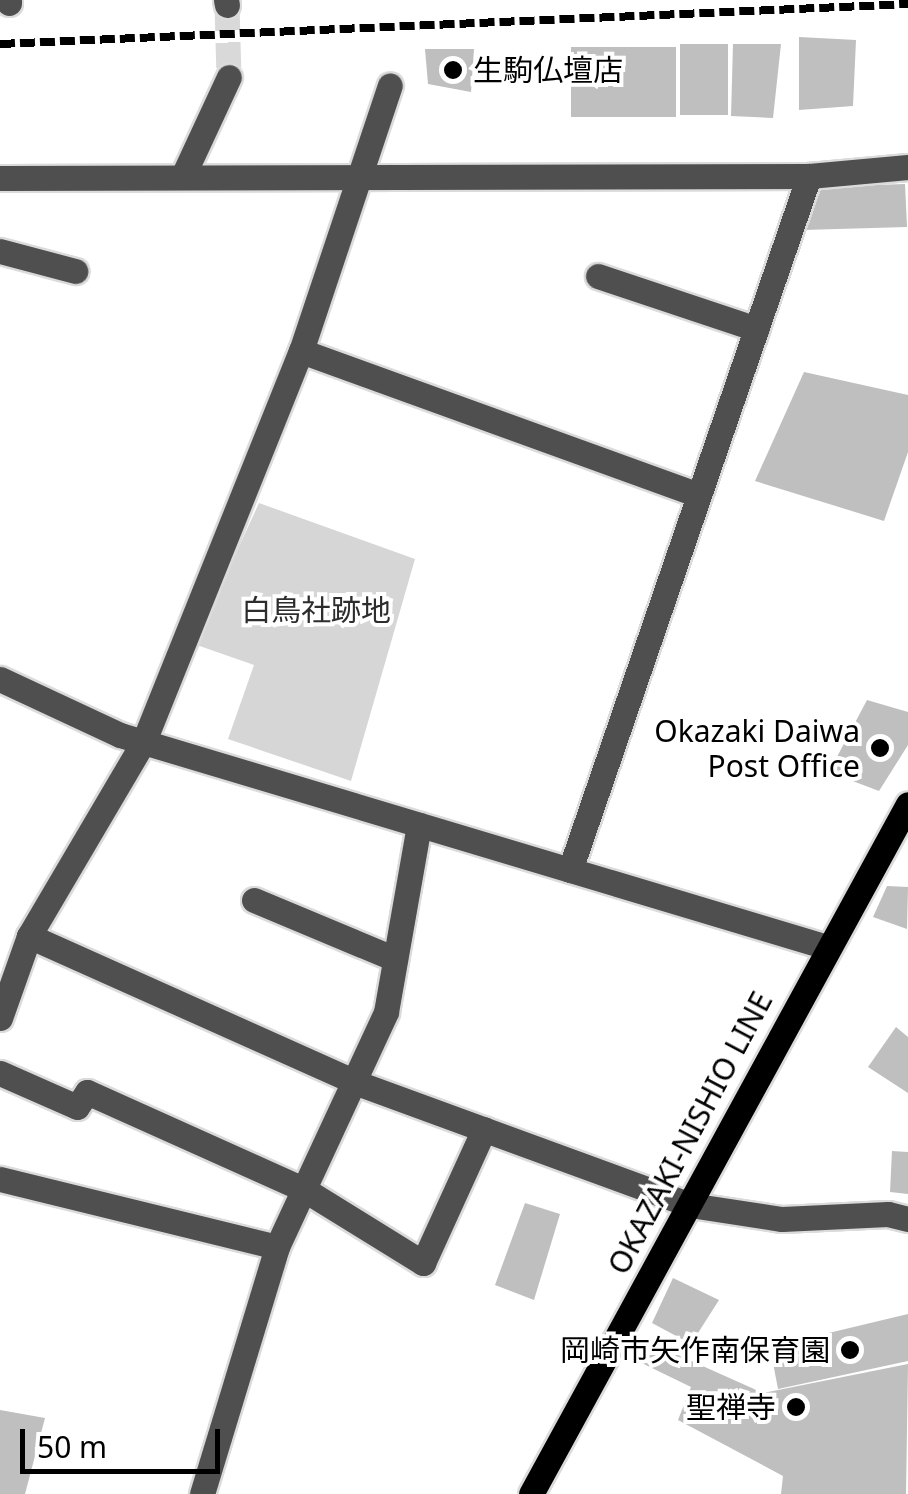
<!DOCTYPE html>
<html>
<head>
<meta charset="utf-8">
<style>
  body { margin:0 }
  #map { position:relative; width:908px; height:1494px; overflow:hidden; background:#fff; font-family:"Noto Sans","Noto Sans JP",sans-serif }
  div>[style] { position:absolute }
  .green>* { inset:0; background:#d6d6d6 }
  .building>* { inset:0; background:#bfbfbf; transform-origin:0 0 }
  .minor-tunnel>* { height:25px; margin-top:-12.5px; transform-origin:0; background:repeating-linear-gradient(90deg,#d9d9d9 0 25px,transparent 0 37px) }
  .roads { filter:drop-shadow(2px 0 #dbdbdb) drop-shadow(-2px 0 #dbdbdb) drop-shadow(0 2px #dbdbdb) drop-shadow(0 -2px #dbdbdb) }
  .minor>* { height:25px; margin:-12.5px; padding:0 12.5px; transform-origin:12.5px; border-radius:12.5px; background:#4f4f4f }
  .major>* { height:25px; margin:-12.5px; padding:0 12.5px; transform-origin:12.5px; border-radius:12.5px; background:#000 }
  .rail>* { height:8px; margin-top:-4px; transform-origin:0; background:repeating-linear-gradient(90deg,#000 0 15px,transparent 0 20px) }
  .dots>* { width:28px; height:28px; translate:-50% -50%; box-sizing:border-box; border:5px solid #fff; border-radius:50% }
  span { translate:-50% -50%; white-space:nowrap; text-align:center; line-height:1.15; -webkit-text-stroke:8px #fff; paint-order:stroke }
  .poi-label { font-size:30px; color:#000 }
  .left { translate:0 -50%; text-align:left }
  .right { translate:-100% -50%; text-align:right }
  .park-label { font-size:30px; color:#2d2d2d }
  .street-label { font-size:30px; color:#000 }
  .scale { position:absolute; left:20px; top:1429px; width:200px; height:45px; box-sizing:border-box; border:5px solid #000; border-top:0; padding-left:12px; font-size:30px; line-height:35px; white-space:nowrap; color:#000; -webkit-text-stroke:8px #fff; paint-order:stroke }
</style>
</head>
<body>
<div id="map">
  <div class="green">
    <i style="clip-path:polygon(259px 503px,415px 559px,351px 781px,228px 739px,254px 665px,194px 644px)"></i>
  </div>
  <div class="building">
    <i style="clip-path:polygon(799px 37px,856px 40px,853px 106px,799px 110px)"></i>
    <i style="left:680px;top:44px;width:48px;height:71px"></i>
    <i style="clip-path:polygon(733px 44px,781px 44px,773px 118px,731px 116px)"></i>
    <i style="left:571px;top:47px;width:105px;height:70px"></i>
    <i style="clip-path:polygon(425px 49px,474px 49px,471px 92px,428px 84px)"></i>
    <i style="clip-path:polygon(905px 184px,907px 227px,803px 230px,817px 187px)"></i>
    <i style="clip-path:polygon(804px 372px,908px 395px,908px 452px,884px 521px,755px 481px)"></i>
    <i style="clip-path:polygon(867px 700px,908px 712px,908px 745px,879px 791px,829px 772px)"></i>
    <i style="clip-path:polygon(887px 886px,908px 887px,907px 929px,873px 917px)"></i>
    <i style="clip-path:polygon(896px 1027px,908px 1037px,908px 1093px,868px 1067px)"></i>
    <i style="clip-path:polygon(892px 1151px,908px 1152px,908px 1194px,890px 1192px)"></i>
    <i style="clip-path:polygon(525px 1203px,560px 1214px,534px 1300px,495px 1285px)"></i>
    <i style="clip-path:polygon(673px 1278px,719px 1300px,691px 1344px,652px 1323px)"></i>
    <i style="clip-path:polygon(908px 1314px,908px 1361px,778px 1389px,770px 1347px)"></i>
    <i style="clip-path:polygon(631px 1334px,763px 1393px,908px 1364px,906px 1494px,781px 1494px,783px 1476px,678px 1420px,691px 1387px,619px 1352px)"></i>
    <i style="clip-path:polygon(0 1410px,45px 1418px,25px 1494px,0 1494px)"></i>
  </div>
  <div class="minor-tunnel">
    <i style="left:227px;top:5px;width:72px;rotate:88.4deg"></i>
  </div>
  <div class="roads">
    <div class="minor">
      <i style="left:9px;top:0;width:3px;rotate:90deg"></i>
      <i style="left:226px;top:0;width:5px;rotate:79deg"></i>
      <i style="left:183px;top:176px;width:109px;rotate:-65.1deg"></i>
      <i style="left:0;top:178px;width:809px;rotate:-0.14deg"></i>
      <i style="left:809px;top:176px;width:99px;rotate:-5.2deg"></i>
      <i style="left:0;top:251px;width:78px;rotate:14.9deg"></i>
      <i style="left:598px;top:276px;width:167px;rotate:18.5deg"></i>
      <i style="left:301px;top:351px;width:423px;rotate:19.9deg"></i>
      <i style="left:0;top:679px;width:132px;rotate:25deg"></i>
      <i style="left:120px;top:735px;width:738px;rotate:16.69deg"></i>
      <i style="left:570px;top:870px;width:734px;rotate:-71deg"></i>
      <i style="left:254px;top:900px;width:153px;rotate:22.7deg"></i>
      <i style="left:29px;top:936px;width:359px;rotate:24.1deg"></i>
      <i style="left:357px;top:1083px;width:355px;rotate:20.1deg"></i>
      <i style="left:690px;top:1205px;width:93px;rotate:8.7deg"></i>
      <i style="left:782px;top:1219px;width:106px;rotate:-2.7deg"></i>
      <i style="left:888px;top:1214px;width:21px;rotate:14deg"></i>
      <i style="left:0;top:1018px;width:87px;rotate:-70.5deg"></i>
      <i style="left:29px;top:936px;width:226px;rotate:-59.5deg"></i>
      <i style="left:144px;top:741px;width:420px;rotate:-68.1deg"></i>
      <i style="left:301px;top:351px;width:280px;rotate:-71.5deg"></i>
      <i style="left:0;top:1073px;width:84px;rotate:23.8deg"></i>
      <i style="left:77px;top:1107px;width:18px;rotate:-56deg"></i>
      <i style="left:87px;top:1092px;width:239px;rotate:24.2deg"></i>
      <i style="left:305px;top:1190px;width:139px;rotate:31.7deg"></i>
      <i style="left:423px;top:1263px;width:147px;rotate:-65.5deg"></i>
      <i style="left:0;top:1179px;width:285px;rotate:13.8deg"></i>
      <i style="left:202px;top:1494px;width:258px;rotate:-73.1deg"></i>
      <i style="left:277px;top:1247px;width:259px;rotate:-65.1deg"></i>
      <i style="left:386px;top:1012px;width:190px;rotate:-80deg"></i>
    </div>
    <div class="major">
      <i style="left:531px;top:1494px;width:786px;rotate:-61.35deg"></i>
    </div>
  </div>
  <div class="rail">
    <i style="left:0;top:44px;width:909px;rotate:-2.52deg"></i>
  </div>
  <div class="dots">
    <i style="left:453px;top:70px;background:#000"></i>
    <i style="left:880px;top:748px;background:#000"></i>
    <i style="left:850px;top:1350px;background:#000"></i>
    <i style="left:796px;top:1407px;background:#000"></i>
  </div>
  <div class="poi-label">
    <span class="left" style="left:473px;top:70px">生駒仏壇店</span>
    <span class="right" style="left:860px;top:748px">Okazaki Daiwa<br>Post Office</span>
    <span class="right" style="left:830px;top:1350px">岡崎市矢作南保育園</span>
    <span class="right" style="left:776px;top:1407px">聖禅寺</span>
  </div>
  <div class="park-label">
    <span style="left:316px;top:610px">白鳥社跡地</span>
  </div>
  <div class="street-label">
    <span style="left:690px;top:1133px;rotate:-62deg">OKAZAKI-NISHIO LINE</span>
  </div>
  <div class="scale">50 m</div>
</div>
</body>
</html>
